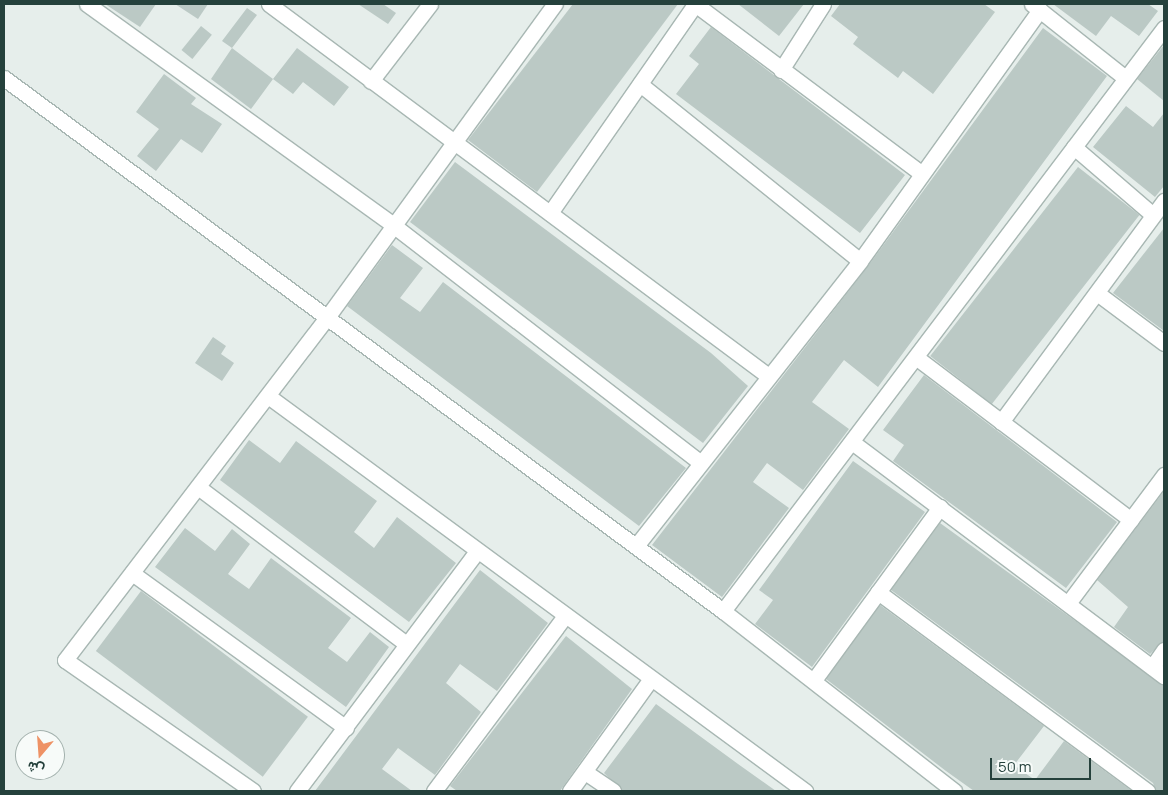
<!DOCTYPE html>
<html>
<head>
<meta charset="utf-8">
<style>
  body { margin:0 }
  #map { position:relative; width:1168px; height:795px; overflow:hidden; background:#e6eeeb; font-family:Manrope,Vazirmatn,sans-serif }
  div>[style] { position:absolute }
  .building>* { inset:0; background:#bbc9c5; transform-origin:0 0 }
  .roads { filter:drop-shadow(1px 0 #a8b7b3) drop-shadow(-1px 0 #a8b7b3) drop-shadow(0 1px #a8b7b3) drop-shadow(0 -1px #a8b7b3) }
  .minor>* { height:15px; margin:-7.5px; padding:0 7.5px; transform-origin:7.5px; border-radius:7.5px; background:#fff }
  span { translate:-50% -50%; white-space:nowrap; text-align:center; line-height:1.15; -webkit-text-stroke:4px #f7fbf9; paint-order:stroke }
  .frame { position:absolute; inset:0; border:5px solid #25413c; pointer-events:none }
  .north { position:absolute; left:15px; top:730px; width:50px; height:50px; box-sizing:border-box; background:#f7fbf9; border:1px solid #a3b1ad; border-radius:50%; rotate:198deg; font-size:14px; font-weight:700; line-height:20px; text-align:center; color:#25413c }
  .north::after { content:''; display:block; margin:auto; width:18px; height:22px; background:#ee9265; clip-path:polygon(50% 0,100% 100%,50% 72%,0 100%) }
  .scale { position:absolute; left:990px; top:758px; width:101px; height:22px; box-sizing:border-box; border:2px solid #25413c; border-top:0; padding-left:6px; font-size:15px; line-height:18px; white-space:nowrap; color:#25413c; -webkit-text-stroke:4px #f7fbf9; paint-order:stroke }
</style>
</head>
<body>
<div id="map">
  <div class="building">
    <i style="clip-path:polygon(105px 4px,156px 4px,140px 27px)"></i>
    <i style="clip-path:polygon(175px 4px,208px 4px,198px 19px)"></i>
    <i style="clip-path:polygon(358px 4px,383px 4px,396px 13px,388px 24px)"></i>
    <i style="clip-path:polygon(573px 4px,678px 4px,537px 192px,468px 140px)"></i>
    <i style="clip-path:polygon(738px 4px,804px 4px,779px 36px)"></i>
    <i style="clip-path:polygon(840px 4px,984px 4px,995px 12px,933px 94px,903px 71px,898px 78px,853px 44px,858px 37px,831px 16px)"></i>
    <i style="clip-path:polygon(1053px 4px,1148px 4px,1158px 11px,1139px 36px,1111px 16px,1096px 36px)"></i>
    <i style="clip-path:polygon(247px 8px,257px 15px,232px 48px,273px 79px,297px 48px,349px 87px,334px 106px,303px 82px,293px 94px,273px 79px,251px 109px,211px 79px,232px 48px,222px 41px)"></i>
    <i style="left:201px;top:26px;width:14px;height:31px;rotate:39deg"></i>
    <i style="clip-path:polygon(711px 27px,905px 175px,860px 233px,676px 94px,699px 64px,689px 56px)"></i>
    <i style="clip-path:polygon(1043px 28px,1107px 76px,878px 387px,844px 360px,812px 402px,849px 429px,803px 490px,767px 463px,753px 482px,789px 508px,722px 597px,652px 545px,868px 266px)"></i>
    <i style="clip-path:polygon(1164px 45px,1164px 101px,1137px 79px)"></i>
    <i style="clip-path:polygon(164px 74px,196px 98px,191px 104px,222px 124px,202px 153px,181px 139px,156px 171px,137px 156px,159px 129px,136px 112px)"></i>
    <i style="clip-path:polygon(1126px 106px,1153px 127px,1164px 113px,1164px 186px,1155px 197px,1093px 147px)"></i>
    <i style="clip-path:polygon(455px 162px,711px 353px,748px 386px,703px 443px,410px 222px)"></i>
    <i style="left:1078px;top:167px;width:78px;height:240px;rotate:38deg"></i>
    <i style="clip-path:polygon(1164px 228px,1164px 331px,1113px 293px)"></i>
    <i style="clip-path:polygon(392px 245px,423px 268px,400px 298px,420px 312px,443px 282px,686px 468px,639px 526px,347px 306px)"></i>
    <i style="clip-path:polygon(213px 337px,226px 346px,221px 354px,234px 363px,222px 381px,195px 363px)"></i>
    <i style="clip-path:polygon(924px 375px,1117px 522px,1066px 588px,893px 461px,904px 445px,883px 430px)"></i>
    <i style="clip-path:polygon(249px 440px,280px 463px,296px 441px,377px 501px,354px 532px,374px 548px,397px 517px,456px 563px,409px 622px,220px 480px)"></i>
    <i style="clip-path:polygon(853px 461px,925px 512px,812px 667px,755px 624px,773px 600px,759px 590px)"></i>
    <i style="clip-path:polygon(1164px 491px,1164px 641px,1150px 654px,1114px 627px,1128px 607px,1097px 580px)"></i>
    <i style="clip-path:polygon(940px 523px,1164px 685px,1164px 791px,1156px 791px,1153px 783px,891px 590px)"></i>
    <i style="clip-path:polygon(185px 528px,215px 551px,232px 529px,250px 544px,228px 574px,249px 589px,271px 558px,351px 618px,328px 648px,347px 662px,370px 632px,389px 647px,346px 707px,155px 567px)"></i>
    <i style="clip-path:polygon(480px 570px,548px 623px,497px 691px,460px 664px,446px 683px,481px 712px,435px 775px,398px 748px,382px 769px,412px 791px,315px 791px)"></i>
    <i style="left:141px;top:591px;width:209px;height:75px;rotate:37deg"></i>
    <i style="clip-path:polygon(880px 605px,1044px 726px,1014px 765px,1025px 773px,1035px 780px,1064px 741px,1132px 791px,974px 791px,946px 771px,826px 679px)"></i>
    <i style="clip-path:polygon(566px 636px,632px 689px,560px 791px,457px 791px,450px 786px)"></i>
    <i style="clip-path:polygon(656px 704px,738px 764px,776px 791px,622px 791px,604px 773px)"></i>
  </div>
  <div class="roads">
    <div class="minor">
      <i style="left:87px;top:4px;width:377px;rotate:35.8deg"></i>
      <i style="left:393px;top:225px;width:389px;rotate:37.7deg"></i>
      <i style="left:269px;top:4px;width:621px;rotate:36.69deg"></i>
      <i style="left:695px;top:4px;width:282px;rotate:36.8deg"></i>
      <i style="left:1032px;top:4px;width:117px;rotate:38.4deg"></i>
      <i style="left:781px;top:70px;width:78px;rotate:-57.5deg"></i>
      <i style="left:4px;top:78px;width:895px;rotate:36.55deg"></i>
      <i style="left:723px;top:611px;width:293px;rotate:37.9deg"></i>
      <i style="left:371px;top:81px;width:97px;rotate:-52.5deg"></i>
      <i style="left:640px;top:84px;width:282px;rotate:38.8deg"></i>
      <i style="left:1074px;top:147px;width:104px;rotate:40.7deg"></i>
      <i style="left:550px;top:213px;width:254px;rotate:-55.2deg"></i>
      <i style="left:1097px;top:293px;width:84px;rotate:36.7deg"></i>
      <i style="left:917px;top:358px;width:268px;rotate:37.1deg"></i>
      <i style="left:268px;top:396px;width:667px;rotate:36.34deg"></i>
      <i style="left:1001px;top:422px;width:275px;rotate:-53.6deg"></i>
      <i style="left:852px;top:442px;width:390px;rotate:36.9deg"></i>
      <i style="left:198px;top:487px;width:259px;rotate:37deg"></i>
      <i style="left:636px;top:546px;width:362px;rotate:-51.8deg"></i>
      <i style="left:860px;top:261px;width:309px;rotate:-54.4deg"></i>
      <i style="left:132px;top:573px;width:264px;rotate:35.9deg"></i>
      <i style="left:878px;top:592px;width:335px;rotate:36.5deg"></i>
      <i style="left:1069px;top:602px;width:159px;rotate:-53.2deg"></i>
      <i style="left:723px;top:611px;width:731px;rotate:-52.89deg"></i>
      <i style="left:1152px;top:667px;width:21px;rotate:-55deg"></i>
      <i style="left:814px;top:680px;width:214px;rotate:-53.9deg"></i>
      <i style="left:585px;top:772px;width:34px;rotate:34deg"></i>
      <i style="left:253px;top:791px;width:229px;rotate:-145.1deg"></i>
      <i style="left:65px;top:660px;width:433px;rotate:-52.6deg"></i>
      <i style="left:328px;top:316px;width:386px;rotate:-54deg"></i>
      <i style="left:297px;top:791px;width:300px;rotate:-53.1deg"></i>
      <i style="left:434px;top:791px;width:217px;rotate:-53.2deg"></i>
      <i style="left:570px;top:791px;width:137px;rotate:-54.2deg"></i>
    </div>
  </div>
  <div class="frame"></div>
  <div class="north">ش</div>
  <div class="scale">50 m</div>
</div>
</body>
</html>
